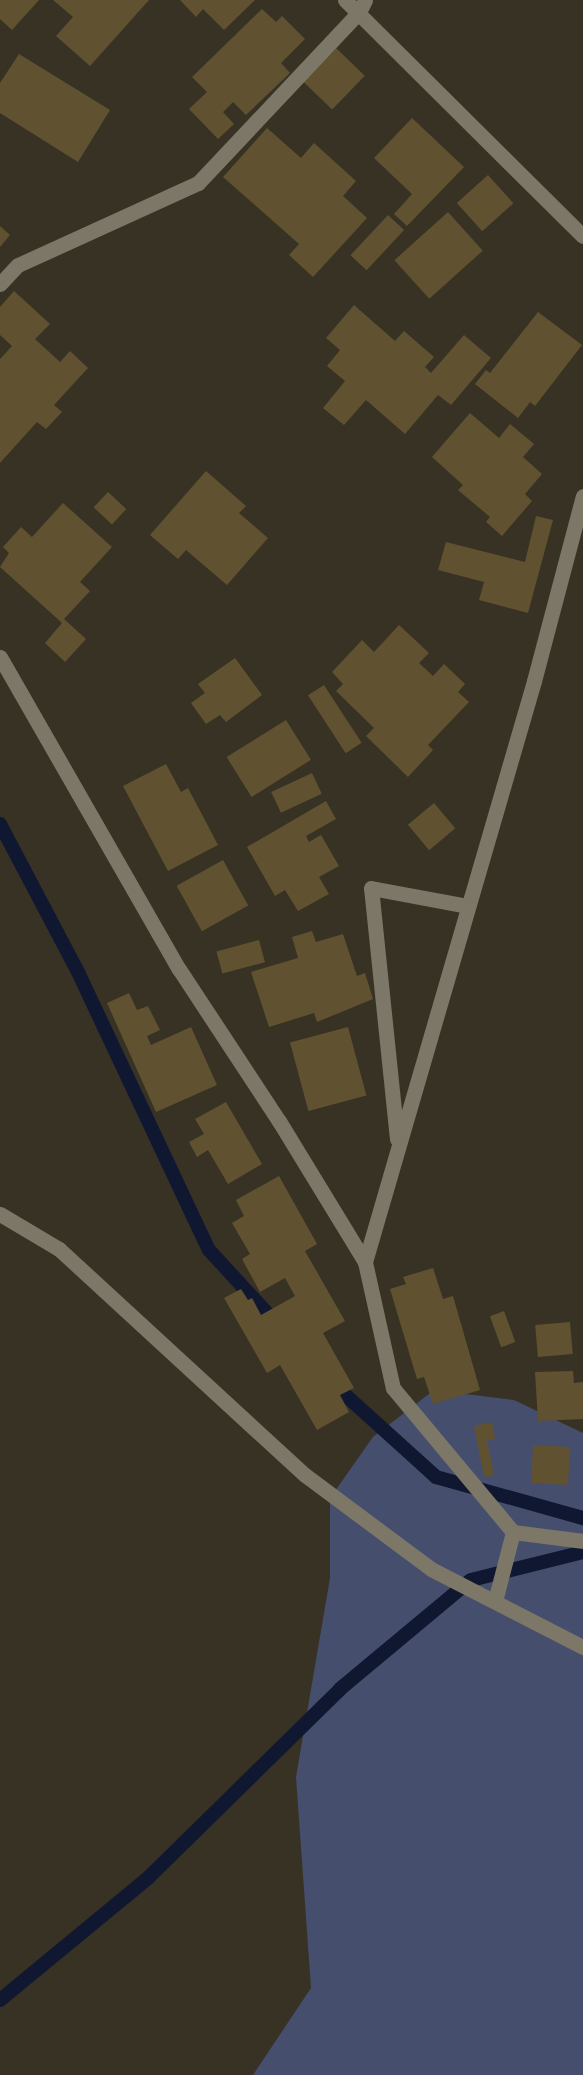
<!DOCTYPE html>
<html>
<head>
<meta charset="utf-8">
<style>
  body { margin:0 }
  #map { position:relative; width:583px; height:2075px; overflow:hidden; background:#383224; font-family:"Varela Round",sans-serif }
  div>[style] { position:absolute }
  .green>* { inset:0; background:#454e6c }
  .stream>* { height:14px; margin:-7px; padding:0 7px; transform-origin:7px; border-radius:7px; background:#101731 }
  .building>* { inset:0; background:#605230; transform-origin:0 0 }
  .minor>* { height:15px; margin:-7.5px; padding:0 7.5px; transform-origin:7.5px; border-radius:7.5px; background:#7d7767 }
  span { translate:-50% -50%; white-space:nowrap; text-align:center; line-height:1.15; -webkit-text-stroke:4.5px #2e281b; paint-order:stroke }
</style>
</head>
<body>
<div id="map">
  <div class="green">
    <i style="clip-path:polygon(434px 1390px,514px 1400px,583px 1433px,583px 2075px,253px 2075px,311px 1988px,296px 1777px,330px 1578px,330px 1498px,373px 1437px)"></i>
  </div>
  <div class="stream">
    <i style="left:0;top:824px;width:167px;rotate:62.2deg"></i>
    <i style="left:78px;top:972px;width:307px;rotate:64.8deg"></i>
    <i style="left:209px;top:1250px;width:103px;rotate:47.4deg"></i>
    <i style="left:331px;top:1382px;width:142px;rotate:42.1deg"></i>
    <i style="left:436px;top:1477px;width:153px;rotate:15.6deg"></i>
    <i style="left:0;top:2000px;width:193px;rotate:-39.5deg"></i>
    <i style="left:149px;top:1877px;width:268px;rotate:-44.5deg"></i>
    <i style="left:340px;top:1689px;width:170px;rotate:-39.8deg"></i>
    <i style="left:471px;top:1580px;width:115px;rotate:-14deg"></i>
  </div>
  <div class="building">
    <i style="clip-path:polygon(0 0,39px 0,12px 30px,0 19px)"></i>
    <i style="clip-path:polygon(53px 0,149px 0,90px 66px,56px 36px,73px 17px)"></i>
    <i style="clip-path:polygon(180px 0,255px 0,224px 30px,203px 9px,196px 17px)"></i>
    <i style="clip-path:polygon(262px 9px,276px 22px,282px 16px,305px 39px,281px 63px,290px 73px,246px 115px,233px 102px,223px 112px,234px 124px,218px 139px,189px 109px,207px 92px,192px 77px)"></i>
    <i style="left:336px;top:48px;width:40px;height:47px;rotate:44deg"></i>
    <i style="clip-path:polygon(19px 54px,110px 110px,78px 162px,0 113px,0 83px)"></i>
    <i style="clip-path:polygon(412px 118px,464px 167px,407px 226px,394px 214px,412px 194px,374px 158px)"></i>
    <i style="clip-path:polygon(267px 128px,301px 158px,314px 143px,356px 181px,343px 196px,367px 218px,313px 277px,289px 255px,299px 244px,223px 177px)"></i>
    <i style="left:488px;top:175px;width:38px;height:42px;rotate:48deg"></i>
    <i style="left:448px;top:212px;width:52px;height:72px;rotate:48deg"></i>
    <i style="left:388px;top:215px;width:22px;height:55px;rotate:43deg"></i>
    <i style="clip-path:polygon(0 226px,10px 235px,0 247px)"></i>
    <i style="clip-path:polygon(14px 291px,50px 324px,35px 339px,60px 362px,70px 351px,88px 368px,54px 405px,62px 412px,46px 429px,37px 422px,0 463px,0 359px,12px 346px,0 335px,0 307px)"></i>
    <i style="clip-path:polygon(354px 305px,395px 341px,404px 331px,434px 357px,425px 367px,431px 373px,464px 335px,491px 358px,451px 405px,438px 395px,405px 434px,366px 400px,344px 425px,323px 408px,345px 381px,327px 366px,340px 350px,326px 338px)"></i>
    <i style="clip-path:polygon(538px 312px,582px 345px,535px 406px,530px 402px,518px 418px,475px 384px,486px 370px,490px 373px)"></i>
    <i style="clip-path:polygon(470px 413px,499px 438px,510px 424px,534px 444px,523px 457px,542px 474px,525px 494px,532px 501px,502px 536px,486px 522px,490px 517px,458px 490px,463px 485px,432px 457px)"></i>
    <i style="clip-path:polygon(206px 471px,246px 506px,239px 513px,268px 538px,227px 585px,186px 550px,178px 559px,150px 535px)"></i>
    <i style="left:108px;top:492px;width:25px;height:21px;rotate:43deg"></i>
    <i style="clip-path:polygon(63px 503px,112px 547px,80px 582px,90px 591px,64px 619px,86px 639px,65px 662px,45px 643px,62px 623px,0 567px,9px 553px,3px 547px,21px 527px,32px 537px)"></i>
    <i style="clip-path:polygon(536px 516px,553px 520px,528px 613px,479px 600px,484px 582px,438px 570px,446px 542px,525px 562px)"></i>
    <i style="clip-path:polygon(399px 625px,429px 653px,419px 663px,433px 676px,444px 664px,465px 684px,458px 692px,469px 702px,428px 745px,433px 750px,408px 777px,366px 736px,374px 728px,336px 691px,343px 684px,332px 672px,362px 640px,374px 652px)"></i>
    <i style="clip-path:polygon(235px 658px,262px 695px,226px 722px,220px 715px,206px 724px,191px 703px,205px 693px,198px 684px)"></i>
    <i style="left:324px;top:685px;width:69px;height:19px;rotate:57deg"></i>
    <i style="left:286px;top:720px;width:47px;height:70px;rotate:58deg"></i>
    <i style="clip-path:polygon(166px 764px,181px 792px,188px 788px,218px 845px,168px 871px,123px 786px)"></i>
    <i style="left:312px;top:773px;width:23px;height:45px;rotate:65deg"></i>
    <i style="clip-path:polygon(326px 801px,336px 819px,306px 836px,309px 842px,321px 835px,339px 866px,319px 877px,329px 894px,298px 911px,285px 890px,275px 896px,247px 847px)"></i>
    <i style="left:434px;top:803px;width:33px;height:34px;rotate:50deg"></i>
    <i style="left:223px;top:860px;width:52px;height:53px;rotate:61deg"></i>
    <i style="clip-path:polygon(312px 931px,316px 942px,343px 934px,357px 976px,365px 973px,373px 999px,317px 1022px,314px 1013px,269px 1027px,251px 972px,298px 958px,292px 937px)"></i>
    <i style="left:259px;top:940px;width:23px;height:44px;rotate:75deg"></i>
    <i style="clip-path:polygon(129px 993px,137px 1010px,148px 1006px,160px 1030px,147px 1036px,151px 1045px,191px 1027px,217px 1085px,156px 1112px,107px 1003px)"></i>
    <i style="left:348px;top:1027px;width:71px;height:60px;rotate:75deg"></i>
    <i style="clip-path:polygon(226px 1102px,262px 1164px,228px 1184px,208px 1150px,197px 1157px,189px 1142px,204px 1134px,195px 1119px)"></i>
    <i style="clip-path:polygon(279px 1176px,317px 1244px,305px 1251px,345px 1321px,323px 1333px,354px 1388px,340px 1395px,349px 1412px,317px 1430px,280px 1365px,267px 1373px,224px 1298px,241px 1289px,248px 1300px,252px 1298px,261px 1315px,295px 1296px,285px 1278px,260px 1292px,242px 1259px,250px 1254px,232px 1223px,244px 1216px,236px 1200px)"></i>
    <i style="clip-path:polygon(433px 1268px,443px 1299px,453px 1296px,480px 1390px,433px 1404px,424px 1377px,417px 1379px,390px 1289px,406px 1284px,403px 1277px)"></i>
    <i style="left:504px;top:1311px;width:33px;height:15px;rotate:70deg"></i>
    <i style="left:570px;top:1322px;width:32px;height:35px;rotate:85deg"></i>
    <i style="clip-path:polygon(573px 1371px,574px 1383px,583px 1382px,583px 1419px,538px 1421px,535px 1372px)"></i>
    <i style="clip-path:polygon(492px 1422px,495px 1439px,487px 1440px,494px 1475px,484px 1477px,474px 1426px)"></i>
    <i style="left:533px;top:1445px;width:37px;height:38px;rotate:3deg"></i>
  </div>
  <div class="minor">
    <i style="left:345px;top:0;width:335px;rotate:44.8deg"></i>
    <i style="left:0;top:284px;width:26px;rotate:-47deg"></i>
    <i style="left:18px;top:265px;width:198px;rotate:-24.5deg"></i>
    <i style="left:198px;top:183px;width:235px;rotate:-46.7deg"></i>
    <i style="left:359px;top:12px;width:13px;rotate:-63deg"></i>
    <i style="left:0;top:657px;width:360px;rotate:60.2deg"></i>
    <i style="left:179px;top:969px;width:182px;rotate:56.7deg"></i>
    <i style="left:279px;top:1121px;width:165px;rotate:58.6deg"></i>
    <i style="left:365px;top:1262px;width:605px;rotate:-73.78deg"></i>
    <i style="left:534px;top:681px;width:191px;rotate:-75.2deg"></i>
    <i style="left:397px;top:1139px;width:252px;rotate:-95.9deg"></i>
    <i style="left:371px;top:888px;width:99px;rotate:10.5deg"></i>
    <i style="left:0;top:1214px;width:69px;rotate:30.7deg"></i>
    <i style="left:59px;top:1249px;width:334px;rotate:42.6deg"></i>
    <i style="left:305px;top:1475px;width:157px;rotate:36.7deg"></i>
    <i style="left:431px;top:1569px;width:171px;rotate:27.2deg"></i>
    <i style="left:365px;top:1262px;width:129px;rotate:77.5deg"></i>
    <i style="left:393px;top:1388px;width:187px;rotate:50.2deg"></i>
    <i style="left:513px;top:1532px;width:71px;rotate:7.3deg"></i>
    <i style="left:495px;top:1601px;width:71px;rotate:-75.4deg"></i>
  </div>
</div>
</body>
</html>
